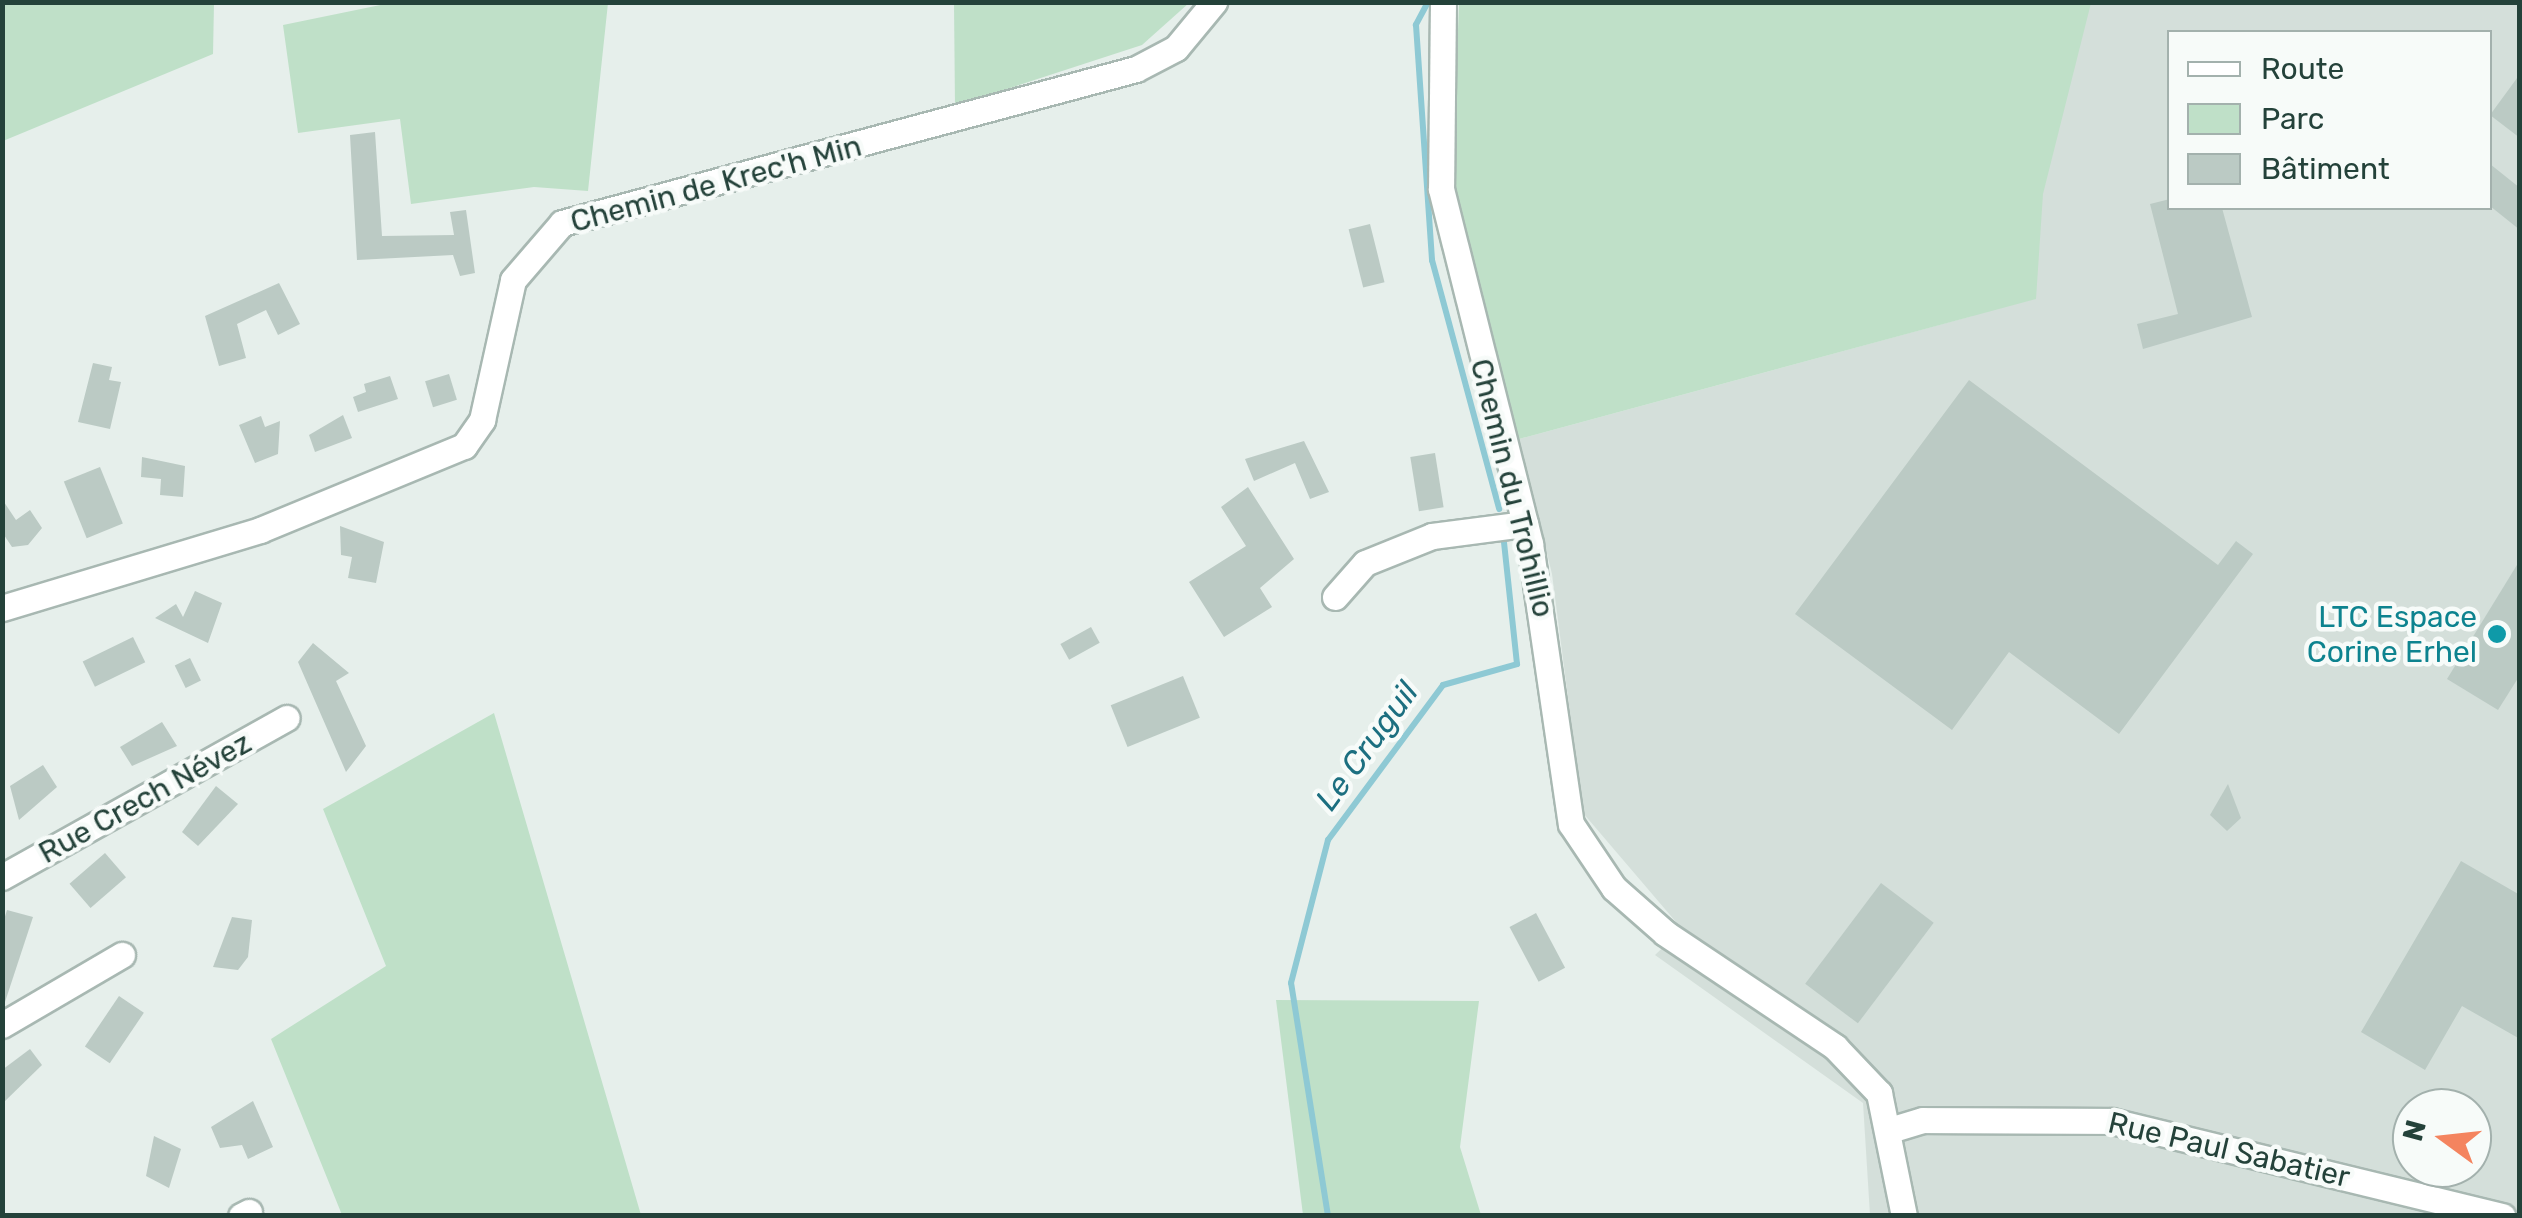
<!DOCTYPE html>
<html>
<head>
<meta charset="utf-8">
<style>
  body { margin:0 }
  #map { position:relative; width:2522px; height:1218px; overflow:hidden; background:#e6efeb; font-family:Rubik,sans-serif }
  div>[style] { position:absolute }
  .built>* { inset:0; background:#d4dfda }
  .green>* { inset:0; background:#bfe0c8 }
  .stream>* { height:6px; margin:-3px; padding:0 3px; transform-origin:3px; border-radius:3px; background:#8ec9d4 }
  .building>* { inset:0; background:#bbcac4; transform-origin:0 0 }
  .roads { filter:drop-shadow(2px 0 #a8b8b2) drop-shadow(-2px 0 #a8b8b2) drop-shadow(0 2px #a8b8b2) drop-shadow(0 -2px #a8b8b2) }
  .minor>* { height:25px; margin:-12.5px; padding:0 12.5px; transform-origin:12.5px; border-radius:12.5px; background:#fff }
  .dots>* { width:28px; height:28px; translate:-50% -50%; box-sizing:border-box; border:5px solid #f7fbf9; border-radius:50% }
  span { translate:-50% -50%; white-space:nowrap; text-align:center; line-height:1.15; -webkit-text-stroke:9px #f7fbf9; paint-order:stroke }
  .street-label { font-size:30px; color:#24423a }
  .culture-label { font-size:30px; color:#0d838f }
  .right { translate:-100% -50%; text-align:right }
  .water-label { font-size:32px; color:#1c6f80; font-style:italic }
  .frame { position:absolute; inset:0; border:5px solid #24423a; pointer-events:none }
  .legend { position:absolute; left:2167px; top:30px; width:325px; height:180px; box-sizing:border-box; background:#f7fbf9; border:2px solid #a3b1ad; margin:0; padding:12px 18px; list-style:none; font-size:30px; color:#24423a }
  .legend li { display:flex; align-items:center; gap:20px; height:50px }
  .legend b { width:50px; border:2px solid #a3b1ad }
  .north { position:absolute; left:2392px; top:1088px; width:100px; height:100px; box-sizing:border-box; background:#f7fbf9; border:2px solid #a3b1ad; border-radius:50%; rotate:285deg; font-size:28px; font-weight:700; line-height:40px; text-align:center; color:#24423a }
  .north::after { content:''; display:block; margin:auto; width:35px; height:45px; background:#f4845f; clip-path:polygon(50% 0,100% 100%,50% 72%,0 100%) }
</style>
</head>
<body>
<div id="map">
  <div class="built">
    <i style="clip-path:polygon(evenodd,2049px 3px,2519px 3px,2519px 1215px,1870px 1215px,1863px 1103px,1655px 955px,1682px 929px,1583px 813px,1552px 574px,1519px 439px,1972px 316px,2049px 3px,2170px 32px,2490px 32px,2490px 208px,2170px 208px,2170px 32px,2049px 3px,2412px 1108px,2472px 1108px,2472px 1168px,2412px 1168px,2412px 1108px)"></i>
  </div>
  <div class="green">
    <i style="clip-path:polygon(3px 2px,214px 3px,213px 54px,3px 141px)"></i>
    <i style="clip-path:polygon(395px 2px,608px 3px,588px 191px,534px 187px,411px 204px,400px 119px,298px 133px,283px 25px)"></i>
    <i style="clip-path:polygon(954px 3px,1189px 3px,1142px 45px,955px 106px)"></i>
    <i style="clip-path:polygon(1459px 3px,2091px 3px,2043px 194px,2036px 299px,1519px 439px,1452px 195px)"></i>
    <i style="clip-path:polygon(494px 713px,641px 1215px,342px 1215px,271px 1039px,386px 966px,323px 809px)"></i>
    <i style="clip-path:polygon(1276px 1000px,1479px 1001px,1460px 1147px,1481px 1215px,1303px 1215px)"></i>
  </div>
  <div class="stream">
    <i style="left:1428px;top:2px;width:26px;rotate:118deg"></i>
    <i style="left:1416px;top:25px;width:236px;rotate:86.1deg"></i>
    <i style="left:1432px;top:260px;width:258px;rotate:74.9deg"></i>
    <i style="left:1328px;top:1216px;width:236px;rotate:-99deg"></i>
    <i style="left:1291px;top:983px;width:148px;rotate:-75.5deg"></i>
    <i style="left:1328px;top:840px;width:193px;rotate:-53.4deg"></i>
    <i style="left:1443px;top:685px;width:77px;rotate:-15.8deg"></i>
    <i style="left:1517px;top:664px;width:131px;rotate:-96.1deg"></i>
  </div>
  <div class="building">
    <i style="clip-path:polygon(2520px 74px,2520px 138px,2490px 115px)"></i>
    <i style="clip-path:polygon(375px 132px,382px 236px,454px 235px,450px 212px,466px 210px,475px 273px,460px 276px,453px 255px,357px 260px,350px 135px)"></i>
    <i style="clip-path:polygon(2490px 164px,2520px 188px,2520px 230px,2490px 206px)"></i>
    <i style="clip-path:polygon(2170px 199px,2170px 208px,2222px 208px,2252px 317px,2143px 349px,2137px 324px,2178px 314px,2150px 204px)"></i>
    <i style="left:1370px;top:224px;width:60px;height:22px;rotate:76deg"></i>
    <i style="clip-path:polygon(279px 283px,300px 324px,278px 335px,266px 310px,237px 324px,246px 358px,219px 366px,205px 316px)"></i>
    <i style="clip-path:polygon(93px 363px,112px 367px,109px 380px,121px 382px,110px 429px,78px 422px)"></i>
    <i style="left:449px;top:374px;width:27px;height:25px;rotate:73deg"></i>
    <i style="clip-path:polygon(390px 376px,398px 399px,358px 412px,353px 397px,366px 392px,364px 384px)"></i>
    <i style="clip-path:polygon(1969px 380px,2218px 565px,2236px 541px,2253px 554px,2119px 734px,2009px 652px,1952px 730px,1795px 614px)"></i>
    <i style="clip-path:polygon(343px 415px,352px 438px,315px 452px,309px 435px)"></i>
    <i style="clip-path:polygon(261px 416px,265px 427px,280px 421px,278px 454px,255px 463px,239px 425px)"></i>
    <i style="clip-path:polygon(1304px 441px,1329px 492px,1310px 499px,1295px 463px,1254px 481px,1245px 459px)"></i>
    <i style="left:1435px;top:453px;width:55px;height:25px;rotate:81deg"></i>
    <i style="clip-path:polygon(142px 457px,185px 466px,183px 497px,160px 495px,161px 479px,141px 477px)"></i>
    <i style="left:100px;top:467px;width:61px;height:39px;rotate:68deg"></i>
    <i style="clip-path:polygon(1248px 487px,1294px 559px,1260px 588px,1272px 607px,1224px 637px,1189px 582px,1246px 546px,1221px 507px)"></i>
    <i style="clip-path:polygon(2px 499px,16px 520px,30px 510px,42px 528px,28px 545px,12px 547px,2px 532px)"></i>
    <i style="clip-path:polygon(340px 526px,384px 542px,376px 583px,348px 578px,352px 557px,341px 555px)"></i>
    <i style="clip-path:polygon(2520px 560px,2520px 675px,2498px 710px,2447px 679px)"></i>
    <i style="clip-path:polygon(195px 591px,222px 603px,208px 643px,155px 618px,176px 604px,183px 617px)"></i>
    <i style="left:1091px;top:627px;width:18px;height:35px;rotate:61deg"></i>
    <i style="left:133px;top:637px;width:28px;height:56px;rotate:64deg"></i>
    <i style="clip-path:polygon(313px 643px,349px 673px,336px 681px,366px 746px,346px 772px,298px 662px)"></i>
    <i style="left:190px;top:658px;width:25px;height:17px;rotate:64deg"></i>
    <i style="left:1183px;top:676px;width:45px;height:78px;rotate:68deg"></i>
    <i style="clip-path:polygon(162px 722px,177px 746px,132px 766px,120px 747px)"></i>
    <i style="clip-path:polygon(43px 765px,57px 787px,19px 820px,10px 786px)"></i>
    <i style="clip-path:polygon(2228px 784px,2241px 818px,2227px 831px,2210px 815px)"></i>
    <i style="clip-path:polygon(216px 786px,238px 804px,198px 846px,182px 832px)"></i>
    <i style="left:105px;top:853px;width:32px;height:47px;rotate:49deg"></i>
    <i style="clip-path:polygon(2461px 861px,2520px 895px,2520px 1039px,2462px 1006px,2425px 1070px,2361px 1032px)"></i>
    <i style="left:1881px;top:883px;width:66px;height:126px;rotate:37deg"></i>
    <i style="clip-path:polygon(7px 910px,33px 917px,4px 1005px,2px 926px)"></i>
    <i style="left:1536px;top:913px;width:62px;height:30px;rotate:62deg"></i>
    <i style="clip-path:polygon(232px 917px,252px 920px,248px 957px,238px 970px,213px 967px)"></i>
    <i style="left:119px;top:996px;width:30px;height:61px;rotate:34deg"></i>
    <i style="clip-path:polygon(30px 1049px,42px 1065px,2px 1104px,2px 1070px)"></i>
    <i style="clip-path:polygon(253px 1101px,273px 1147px,248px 1159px,242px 1145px,220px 1148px,211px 1127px)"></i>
    <i style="clip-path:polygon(154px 1136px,181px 1149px,169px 1188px,146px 1176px)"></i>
  </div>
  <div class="roads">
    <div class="minor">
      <i style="left:1443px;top:2px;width:187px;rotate:90.6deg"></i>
      <i style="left:1441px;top:189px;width:366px;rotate:75.9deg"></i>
      <i style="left:1530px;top:544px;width:283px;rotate:81.7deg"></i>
      <i style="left:1571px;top:824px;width:77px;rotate:56.1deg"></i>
      <i style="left:1614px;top:888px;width:68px;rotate:41.4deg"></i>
      <i style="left:1665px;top:933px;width:205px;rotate:33.8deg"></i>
      <i style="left:1835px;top:1047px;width:64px;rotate:46.3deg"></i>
      <i style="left:1879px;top:1093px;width:126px;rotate:78.5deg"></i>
      <i style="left:1335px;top:597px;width:45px;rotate:-48.6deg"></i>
      <i style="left:1365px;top:563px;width:72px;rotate:-21.9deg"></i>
      <i style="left:1432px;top:536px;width:94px;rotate:-7.4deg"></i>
      <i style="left:2px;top:608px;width:270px;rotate:-16.8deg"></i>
      <i style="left:260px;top:530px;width:221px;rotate:-22.4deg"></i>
      <i style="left:464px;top:446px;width:32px;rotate:-55deg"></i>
      <i style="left:482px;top:420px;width:143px;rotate:-77.5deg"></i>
      <i style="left:513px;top:280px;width:75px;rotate:-49.3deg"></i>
      <i style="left:562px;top:223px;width:594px;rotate:-15.02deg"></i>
      <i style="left:1136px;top:69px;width:45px;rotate:-27.7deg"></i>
      <i style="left:1176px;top:48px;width:60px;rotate:-50.4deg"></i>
      <i style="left:2px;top:877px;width:326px;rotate:-29.2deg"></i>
      <i style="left:2px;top:1025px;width:139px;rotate:-30.3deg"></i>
      <i style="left:1893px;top:1129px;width:31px;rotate:-17deg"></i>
      <i style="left:1923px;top:1120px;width:189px;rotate:0.3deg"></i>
      <i style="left:2112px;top:1121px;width:402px;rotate:13.7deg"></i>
      <i style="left:241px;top:1216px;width:9px;rotate:-27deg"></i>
    </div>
  </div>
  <div class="dots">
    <i style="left:2497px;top:634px;background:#0f9aa8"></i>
  </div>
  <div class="street-label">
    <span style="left:716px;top:184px;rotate:-15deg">Chemin de Krec'h Min</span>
    <span style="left:1512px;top:488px;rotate:76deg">Chemin du Trohillio</span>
    <span style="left:145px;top:798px;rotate:-29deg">Rue Crech Névez</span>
    <span style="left:2229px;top:1150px;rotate:13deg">Rue Paul Sabatier</span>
  </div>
  <div class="culture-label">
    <span class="right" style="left:2477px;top:634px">LTC Espace<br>Corine Erhel</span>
  </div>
  <div class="water-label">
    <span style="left:1367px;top:746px;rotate:-54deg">Le Cruguil</span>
  </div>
  <div class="frame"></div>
  <ul class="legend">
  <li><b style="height:12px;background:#fff"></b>Route</li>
  <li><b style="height:28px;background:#bfe0c8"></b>Parc</li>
  <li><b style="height:28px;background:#bbcac4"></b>Bâtiment</li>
  </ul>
  <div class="north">N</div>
</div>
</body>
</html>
